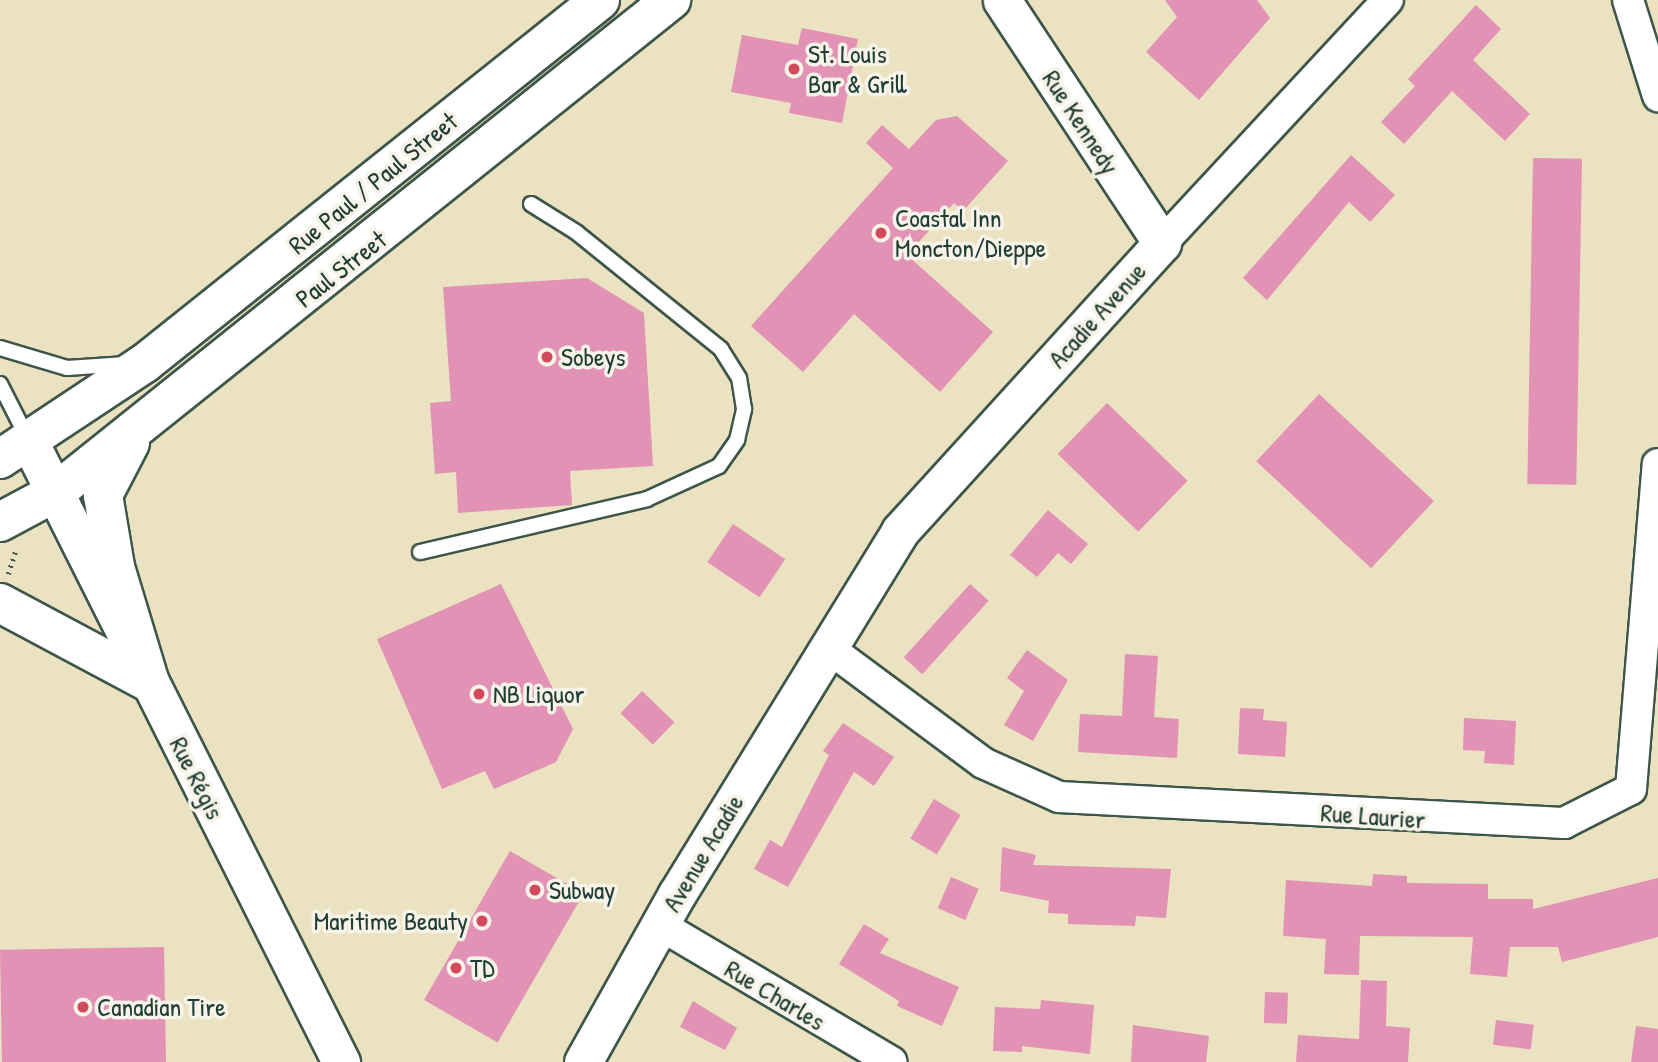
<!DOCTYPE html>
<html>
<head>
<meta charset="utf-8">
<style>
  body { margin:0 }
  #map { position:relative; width:1658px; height:1062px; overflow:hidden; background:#eae2c0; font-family:"Patrick Hand",sans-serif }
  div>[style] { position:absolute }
  .building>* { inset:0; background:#e292b4; transform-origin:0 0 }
  .path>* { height:4.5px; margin-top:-2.25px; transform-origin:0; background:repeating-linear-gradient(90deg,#3d5649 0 2px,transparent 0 7px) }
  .roads { filter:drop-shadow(2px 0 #3d5649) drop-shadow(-2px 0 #3d5649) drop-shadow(0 2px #3d5649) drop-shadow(0 -2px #3d5649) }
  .service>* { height:14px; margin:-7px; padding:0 7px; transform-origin:7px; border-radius:7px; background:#fff }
  .minor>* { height:30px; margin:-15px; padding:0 15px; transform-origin:15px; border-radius:15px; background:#fff }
  .tertiary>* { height:37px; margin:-18.5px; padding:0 18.5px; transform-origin:18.5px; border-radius:18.5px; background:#fff }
  .secondary>* { height:38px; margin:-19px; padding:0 19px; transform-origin:19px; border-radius:19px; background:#fff }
  .dots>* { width:19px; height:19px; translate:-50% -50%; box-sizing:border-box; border:4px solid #f7f3e8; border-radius:50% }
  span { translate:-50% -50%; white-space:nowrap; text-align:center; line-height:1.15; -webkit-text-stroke:7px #f7f3e8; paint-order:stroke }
  .poi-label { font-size:26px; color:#1f3d34 }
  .left { translate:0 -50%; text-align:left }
  .right { translate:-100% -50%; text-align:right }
  .street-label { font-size:26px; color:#1f3d34 }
</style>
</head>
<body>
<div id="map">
  <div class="building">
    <i style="clip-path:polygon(1165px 0,1257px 0,1270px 18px,1199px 100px,1146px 52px,1177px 17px)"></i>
    <i style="clip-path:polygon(1476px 5px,1501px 29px,1473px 60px,1530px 114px,1505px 141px,1452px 91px,1404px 144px,1381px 122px,1415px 86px,1408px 79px)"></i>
    <i style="clip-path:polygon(802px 28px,858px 39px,842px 123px,789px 113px,791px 103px,731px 92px,742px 35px,798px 45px)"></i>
    <i style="clip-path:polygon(957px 116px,1008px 161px,963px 211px,954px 203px,907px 255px,993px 332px,940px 392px,854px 314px,803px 372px,751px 326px,893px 168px,866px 143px,882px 125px,909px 149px,936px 120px)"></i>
    <i style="clip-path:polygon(1351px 155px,1395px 195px,1370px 222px,1349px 202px,1267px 300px,1243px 278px)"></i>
    <i style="left:1533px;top:158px;width:49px;height:326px;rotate:1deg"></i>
    <i style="clip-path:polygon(587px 278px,644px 313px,653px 466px,570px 471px,572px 505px,458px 513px,456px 472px,435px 474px,430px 403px,451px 401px,443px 287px)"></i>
    <i style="left:1319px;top:394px;width:157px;height:92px;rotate:43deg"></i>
    <i style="left:1107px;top:403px;width:112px;height:71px;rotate:44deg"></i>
    <i style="clip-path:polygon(1048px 510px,1088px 544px,1071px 564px,1058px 553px,1037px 577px,1010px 555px)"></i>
    <i style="left:733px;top:524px;width:63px;height:46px;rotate:34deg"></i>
    <i style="clip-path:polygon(501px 584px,573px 729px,556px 762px,494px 789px,485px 771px,442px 789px,377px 639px)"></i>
    <i style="left:970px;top:584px;width:25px;height:99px;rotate:42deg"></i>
    <i style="clip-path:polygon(1027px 650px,1068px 680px,1033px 741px,1004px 725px,1024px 691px,1007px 678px)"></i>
    <i style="clip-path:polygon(1125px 654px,1158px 656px,1154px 717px,1179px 719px,1177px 758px,1078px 752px,1080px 714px,1122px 716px)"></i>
    <i style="left:642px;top:691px;width:45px;height:31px;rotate:44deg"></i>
    <i style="clip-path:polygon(1240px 708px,1264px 709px,1263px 720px,1287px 722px,1285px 757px,1238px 754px)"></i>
    <i style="clip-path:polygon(1464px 718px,1516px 721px,1514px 765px,1484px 763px,1485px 751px,1463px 750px)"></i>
    <i style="clip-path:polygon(843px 723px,894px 757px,874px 786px,854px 772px,788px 887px,754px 869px,770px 840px,782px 847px,829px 755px,823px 751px)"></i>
    <i style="left:934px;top:799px;width:31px;height:46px;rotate:31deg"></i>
    <i style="clip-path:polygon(1002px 847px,1036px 855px,1033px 865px,1171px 869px,1166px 918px,1136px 916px,1135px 926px,1068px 924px,1068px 914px,1048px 913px,1049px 901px,1000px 891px)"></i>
    <i style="left:510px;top:851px;width:85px;height:172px;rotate:30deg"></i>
    <i style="clip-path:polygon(1373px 874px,1407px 876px,1407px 883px,1488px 884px,1488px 899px,1533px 899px,1533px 909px,1658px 878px,1658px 937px,1562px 962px,1558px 947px,1510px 947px,1507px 977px,1470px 974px,1473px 937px,1360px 936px,1359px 975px,1324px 974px,1326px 939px,1283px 936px,1286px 880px,1372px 886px)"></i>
    <i style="left:951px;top:877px;width:30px;height:34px;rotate:23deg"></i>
    <i style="clip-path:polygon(864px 924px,889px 939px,880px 953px,959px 987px,942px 1026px,897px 1006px,899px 1001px,839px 964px)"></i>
    <i style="left:164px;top:947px;width:115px;height:164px;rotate:89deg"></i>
    <i style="clip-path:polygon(1361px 980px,1387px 981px,1386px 1026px,1410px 1028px,1408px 1062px,1296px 1062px,1298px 1035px,1359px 1039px)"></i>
    <i style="left:1265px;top:992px;width:23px;height:31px;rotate:2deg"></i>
    <i style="clip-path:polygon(1041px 1000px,1094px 1005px,1090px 1054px,1022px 1046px,1022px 1052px,993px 1051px,995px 1007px,1040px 1009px)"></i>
    <i style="clip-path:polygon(693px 1001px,737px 1028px,725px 1050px,680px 1027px)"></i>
    <i style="left:1496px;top:1020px;width:38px;height:25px;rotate:7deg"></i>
    <i style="clip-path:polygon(1133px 1025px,1209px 1036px,1206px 1062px,1131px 1062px)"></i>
    <i style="clip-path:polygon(1636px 1026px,1658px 1029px,1658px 1062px,1631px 1062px)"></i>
  </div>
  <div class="path">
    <i style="left:8px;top:574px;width:23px;rotate:-72deg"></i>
  </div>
  <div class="roads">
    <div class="service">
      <i style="left:0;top:348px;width:70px;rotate:16.6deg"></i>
      <i style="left:67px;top:368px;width:59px;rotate:-3.9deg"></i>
      <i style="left:0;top:384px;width:62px;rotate:63deg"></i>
      <i style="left:420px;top:552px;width:233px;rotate:-13.1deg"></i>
      <i style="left:647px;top:499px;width:79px;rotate:-24.6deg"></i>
      <i style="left:719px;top:466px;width:32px;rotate:-55deg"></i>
      <i style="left:737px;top:440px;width:32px;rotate:-77deg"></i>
      <i style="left:744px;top:409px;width:31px;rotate:-99deg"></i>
      <i style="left:739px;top:378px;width:34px;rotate:-122deg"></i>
      <i style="left:721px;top:349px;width:186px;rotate:-141.1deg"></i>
      <i style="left:576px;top:232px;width:53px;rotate:-148.1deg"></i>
    </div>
    <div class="minor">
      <i style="left:1628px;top:0;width:101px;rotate:72.6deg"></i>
      <i style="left:1162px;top:243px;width:332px;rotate:-47.1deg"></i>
      <i style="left:827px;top:647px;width:194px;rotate:36.6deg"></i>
      <i style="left:983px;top:763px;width:83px;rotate:24.1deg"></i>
      <i style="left:1059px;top:797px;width:506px;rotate:2.95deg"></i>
      <i style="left:1564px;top:823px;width:75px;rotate:-26.9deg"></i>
      <i style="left:1631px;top:789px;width:326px;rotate:-85.3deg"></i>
      <i style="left:660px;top:925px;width:269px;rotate:30.6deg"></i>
    </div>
    <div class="tertiary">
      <i style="left:30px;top:443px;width:693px;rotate:63.32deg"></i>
      <i style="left:583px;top:1062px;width:193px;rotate:-60.8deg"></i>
      <i style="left:677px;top:894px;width:426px;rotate:-58.4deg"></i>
      <i style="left:900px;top:531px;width:389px;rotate:-47.7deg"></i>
      <i style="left:1162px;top:243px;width:291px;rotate:-123.4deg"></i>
    </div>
    <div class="secondary">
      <i style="left:130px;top:443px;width:59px;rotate:117.4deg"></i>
      <i style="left:103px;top:495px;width:73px;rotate:80.5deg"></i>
      <i style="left:115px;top:567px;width:121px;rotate:73.2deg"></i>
      <i style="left:0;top:459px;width:174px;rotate:-33.5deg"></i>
      <i style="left:145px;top:363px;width:582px;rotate:-38.58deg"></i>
      <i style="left:0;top:522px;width:64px;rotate:-28.2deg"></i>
      <i style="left:56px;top:492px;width:788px;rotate:-38.66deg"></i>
      <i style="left:0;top:603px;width:170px;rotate:28.1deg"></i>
    </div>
  </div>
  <div class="dots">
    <i style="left:794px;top:69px;background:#d1495b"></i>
    <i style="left:881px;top:233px;background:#d1495b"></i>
    <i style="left:547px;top:357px;background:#d1495b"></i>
    <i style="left:479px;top:694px;background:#d1495b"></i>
    <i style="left:535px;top:890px;background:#d1495b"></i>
    <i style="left:482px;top:921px;background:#d1495b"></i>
    <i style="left:456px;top:968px;background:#d1495b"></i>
    <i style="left:83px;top:1007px;background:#d1495b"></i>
  </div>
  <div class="poi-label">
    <span class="left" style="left:808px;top:69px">St. Louis<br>Bar &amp; Grill</span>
    <span class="left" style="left:895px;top:233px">Coastal Inn<br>Moncton/Dieppe</span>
    <span class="left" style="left:561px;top:357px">Sobeys</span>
    <span class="left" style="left:493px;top:694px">NB Liquor</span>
    <span class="left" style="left:549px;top:890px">Subway</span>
    <span class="right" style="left:468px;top:921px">Maritime Beauty</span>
    <span class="left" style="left:470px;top:968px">TD</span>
    <span class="left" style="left:97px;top:1007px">Canadian Tire</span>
  </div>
  <div class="street-label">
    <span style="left:1081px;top:122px;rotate:57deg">Rue Kennedy</span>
    <span style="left:373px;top:183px;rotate:-39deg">Rue Paul / Paul Street</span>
    <span style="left:341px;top:269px;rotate:-38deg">Paul Street</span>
    <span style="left:1097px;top:315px;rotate:-48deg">Acadie Avenue</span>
    <span style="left:197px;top:778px;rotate:63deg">Rue Régis</span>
    <span style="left:1373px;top:816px;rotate:4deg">Rue Laurier</span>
    <span style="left:703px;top:853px;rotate:-59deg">Avenue Acadie</span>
    <span style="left:775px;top:995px;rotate:31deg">Rue Charles</span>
  </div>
</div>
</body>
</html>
